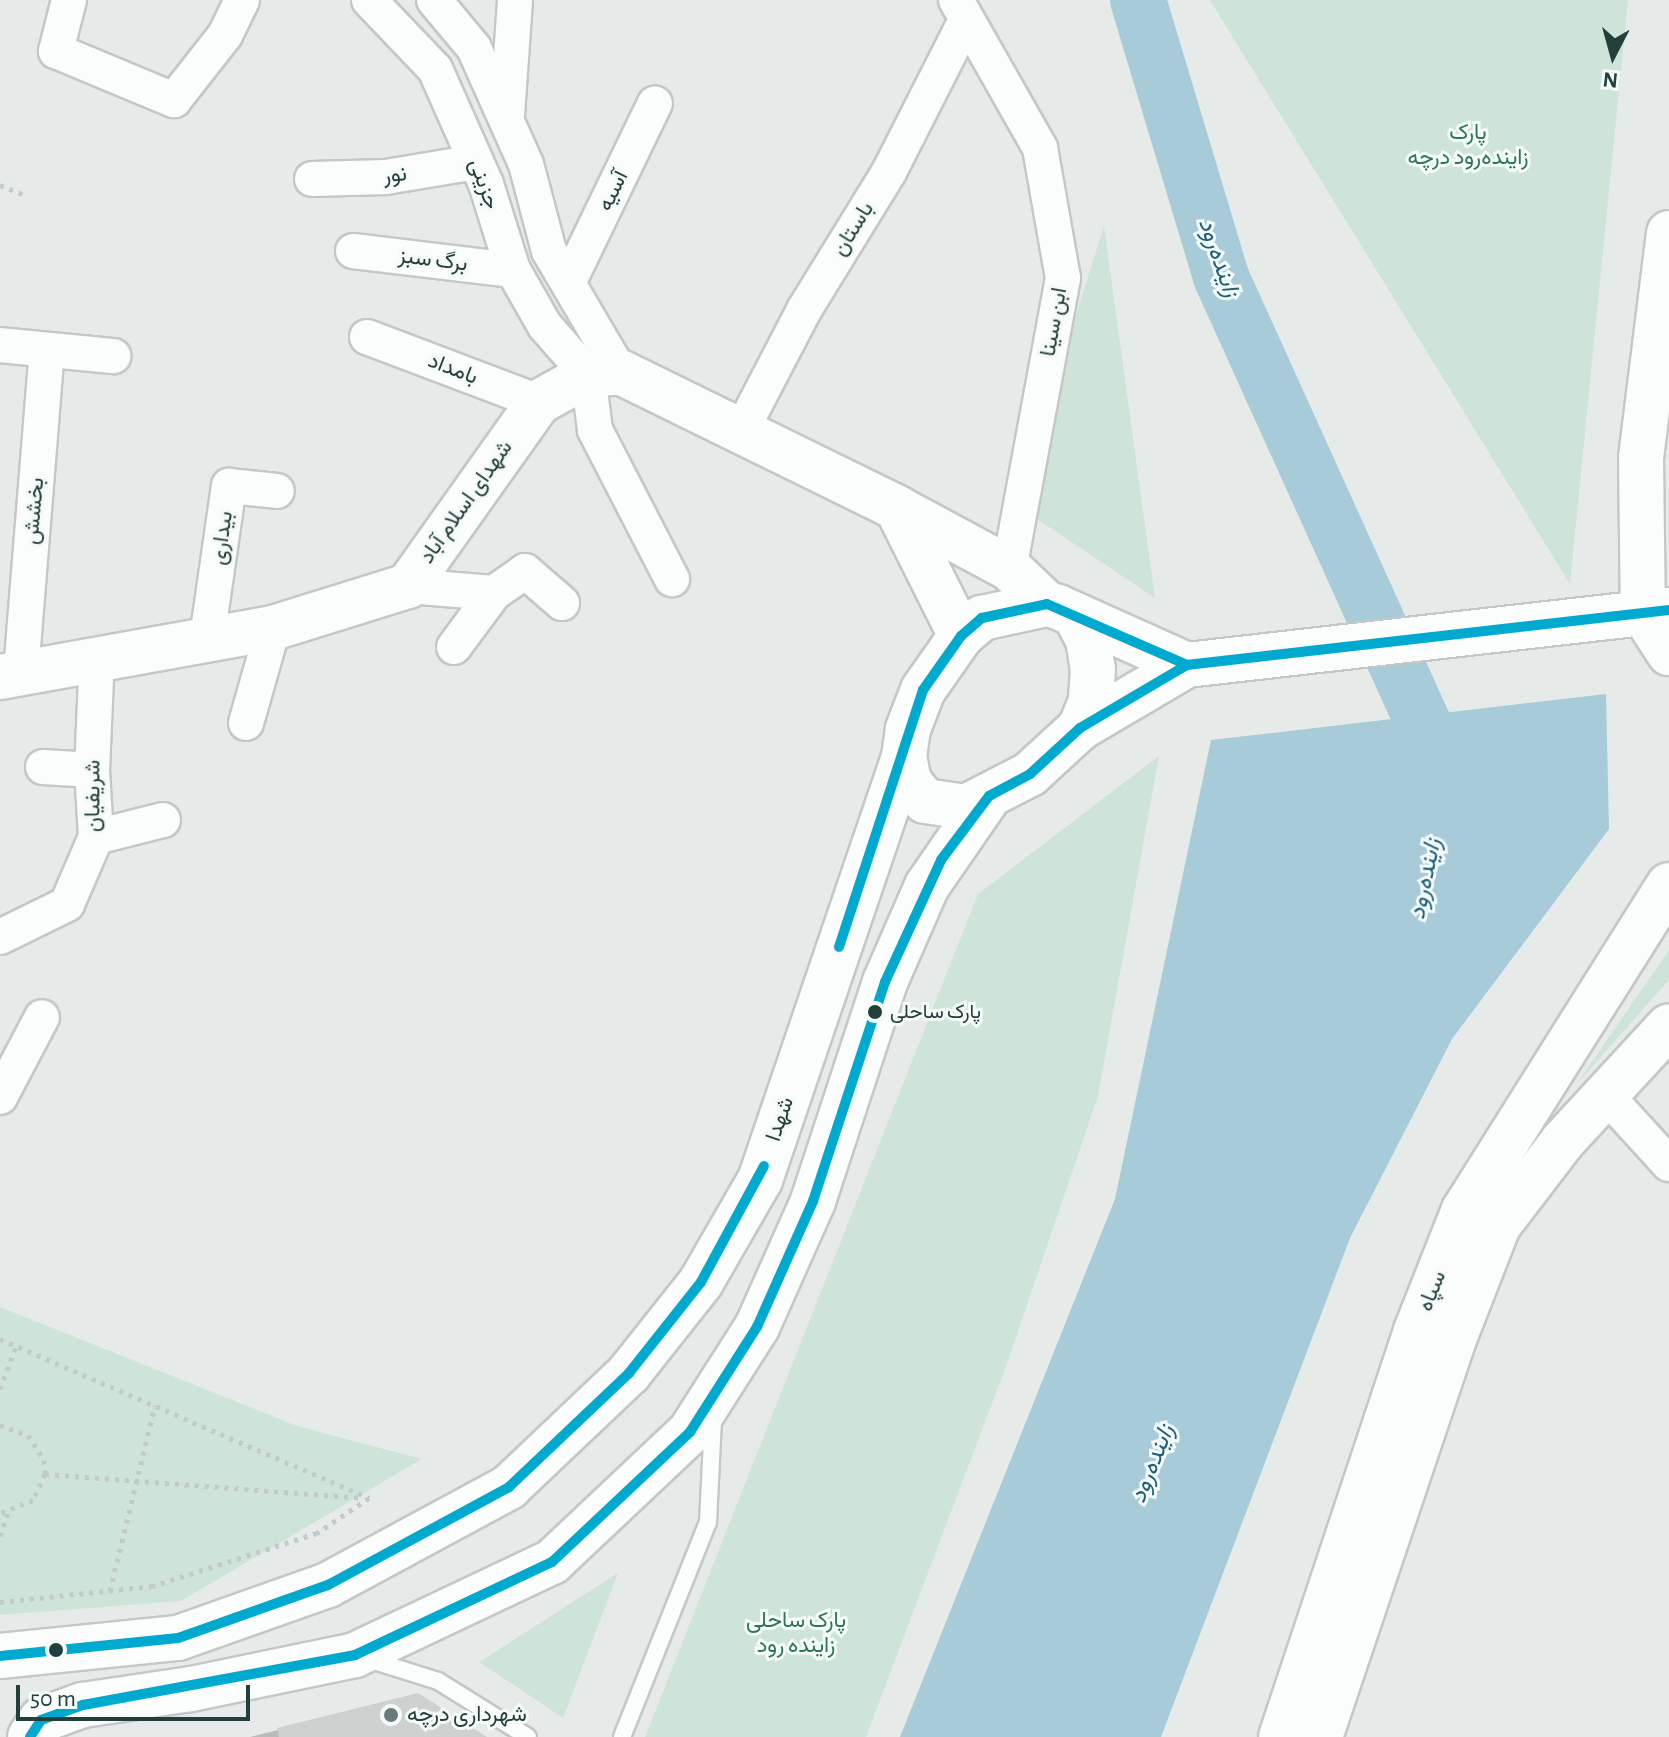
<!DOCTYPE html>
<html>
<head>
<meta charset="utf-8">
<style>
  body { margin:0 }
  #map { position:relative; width:1669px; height:1737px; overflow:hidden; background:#e6ebe9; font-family:"Alegreya Sans",Vazirmatn,sans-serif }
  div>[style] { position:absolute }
  .green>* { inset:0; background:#cfe4d8 }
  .water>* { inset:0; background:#a7cbd9 }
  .shadow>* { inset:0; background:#0003 }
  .river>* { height:56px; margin:-28px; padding:0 28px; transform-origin:28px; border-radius:28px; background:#a7cbd9 }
  .building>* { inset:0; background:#cdd2d1 }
  .path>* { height:5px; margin-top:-2.5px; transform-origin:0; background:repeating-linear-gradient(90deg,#c2cbc9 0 4px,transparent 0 10px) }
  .roads { filter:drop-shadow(2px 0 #c3c8c6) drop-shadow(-2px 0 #c3c8c6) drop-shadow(0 2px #c3c8c6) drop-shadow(0 -2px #c3c8c6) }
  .lane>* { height:16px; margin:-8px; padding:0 8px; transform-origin:8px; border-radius:8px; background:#fbfcfc }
  .street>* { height:34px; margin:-17px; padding:0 17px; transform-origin:17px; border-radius:17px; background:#fbfcfc }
  .secondary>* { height:44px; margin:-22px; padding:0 22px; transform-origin:22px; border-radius:22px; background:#fbfcfc }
  .bus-1>* { height:10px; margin:-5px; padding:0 5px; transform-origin:5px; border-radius:5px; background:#00a9ce }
  .dots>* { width:22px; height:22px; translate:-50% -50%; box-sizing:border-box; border:4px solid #f4faf8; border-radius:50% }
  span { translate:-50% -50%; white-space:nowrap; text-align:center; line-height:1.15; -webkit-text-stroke:6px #f4faf8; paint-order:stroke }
  .bus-label { font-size:20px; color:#233f3b }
  .left { translate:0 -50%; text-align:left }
  .park-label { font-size:22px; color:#2d7653 }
  .street-label { font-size:22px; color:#233f3b }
  .poi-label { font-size:22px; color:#233f3b }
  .water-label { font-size:24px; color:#1c5e7b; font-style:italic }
  .north { position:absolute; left:1573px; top:16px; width:80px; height:80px; -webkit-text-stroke:6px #f4faf8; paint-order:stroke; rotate:186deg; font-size:22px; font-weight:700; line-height:32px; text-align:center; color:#233f3b }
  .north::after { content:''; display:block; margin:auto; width:28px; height:36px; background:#233f3b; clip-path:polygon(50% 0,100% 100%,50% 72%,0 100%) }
  .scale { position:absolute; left:16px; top:1685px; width:234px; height:36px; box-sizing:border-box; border:4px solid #233f3b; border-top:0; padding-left:10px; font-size:24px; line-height:28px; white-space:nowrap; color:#233f3b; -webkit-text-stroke:6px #f4faf8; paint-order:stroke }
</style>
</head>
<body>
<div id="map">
  <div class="green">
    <i style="clip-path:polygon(1211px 0,1628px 0,1570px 584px,1211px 2px)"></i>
    <i style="clip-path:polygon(1104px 226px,1155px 598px,1016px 505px)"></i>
    <i style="clip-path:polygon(1159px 756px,1098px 1096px,1008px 1361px,866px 1737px,645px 1737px,978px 894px)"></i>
    <i style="clip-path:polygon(1669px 950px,1669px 980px,1576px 1085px)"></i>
    <i style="clip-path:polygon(0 1307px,297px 1426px,422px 1459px,181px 1601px,0 1615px)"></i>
    <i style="clip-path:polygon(618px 1573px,563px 1718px,479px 1662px)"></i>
  </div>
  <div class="water">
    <i style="clip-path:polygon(1606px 694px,1609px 829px,1452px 1039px,1350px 1238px,1161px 1737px,900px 1737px,1115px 1199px,1211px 740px)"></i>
  </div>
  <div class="shadow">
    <i style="clip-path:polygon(417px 1695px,484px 1737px,250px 1737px)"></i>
  </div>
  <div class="river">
    <i style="left:1138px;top:0;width:289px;rotate:73.3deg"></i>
    <i style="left:1221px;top:277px;width:548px;rotate:65.63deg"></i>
    <i style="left:1447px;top:776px;width:9px;rotate:103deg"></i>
  </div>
  <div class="building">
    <i style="clip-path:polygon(418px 1693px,487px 1737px,279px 1737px,277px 1728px)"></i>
  </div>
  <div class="path">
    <i style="left:0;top:185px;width:29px;rotate:22deg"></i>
    <i style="left:0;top:1339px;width:402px;rotate:23.3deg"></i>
    <i style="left:369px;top:1498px;width:63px;rotate:146.1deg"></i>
    <i style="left:317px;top:1533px;width:172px;rotate:162.1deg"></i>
    <i style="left:153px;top:1586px;width:154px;rotate:174deg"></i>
    <i style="left:0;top:1389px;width:46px;rotate:-69.6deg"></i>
    <i style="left:0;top:1425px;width:30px;rotate:20deg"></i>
    <i style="left:28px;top:1435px;width:30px;rotate:57deg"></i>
    <i style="left:44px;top:1460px;width:14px;rotate:86deg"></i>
    <i style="left:45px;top:1474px;width:29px;rotate:115deg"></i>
    <i style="left:33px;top:1500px;width:35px;rotate:158deg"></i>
    <i style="left:45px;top:1474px;width:320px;rotate:4.3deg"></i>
    <i style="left:0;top:1536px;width:24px;rotate:-71deg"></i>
    <i style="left:110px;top:1591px;width:191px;rotate:-76.4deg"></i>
  </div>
  <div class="roads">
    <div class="lane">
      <i style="left:368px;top:1659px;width:73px;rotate:17.4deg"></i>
      <i style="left:438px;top:1681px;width:106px;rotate:31.9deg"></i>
      <i style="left:622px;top:1737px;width:232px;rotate:-68.2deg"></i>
      <i style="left:708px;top:1522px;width:103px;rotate:-87.2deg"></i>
    </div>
    <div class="street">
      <i style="left:69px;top:0;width:53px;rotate:104.3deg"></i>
      <i style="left:56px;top:51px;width:128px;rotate:22.6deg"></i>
      <i style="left:174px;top:100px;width:83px;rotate:-51.9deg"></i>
      <i style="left:225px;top:35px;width:39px;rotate:-64deg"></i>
      <i style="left:369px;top:0;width:95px;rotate:46.3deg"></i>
      <i style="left:435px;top:69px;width:126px;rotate:66.1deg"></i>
      <i style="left:486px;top:184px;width:90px;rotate:72.6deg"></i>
      <i style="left:513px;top:270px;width:64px;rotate:60.3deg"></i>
      <i style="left:545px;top:326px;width:65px;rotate:48.7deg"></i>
      <i style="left:588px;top:375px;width:55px;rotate:82.7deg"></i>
      <i style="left:595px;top:430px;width:168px;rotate:62.7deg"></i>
      <i style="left:434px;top:0;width:62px;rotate:50.2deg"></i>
      <i style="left:474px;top:48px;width:127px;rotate:65.9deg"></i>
      <i style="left:526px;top:164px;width:90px;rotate:75.2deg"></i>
      <i style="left:549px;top:251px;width:140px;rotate:59.6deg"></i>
      <i style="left:956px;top:0;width:170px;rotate:60.4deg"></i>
      <i style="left:1040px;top:148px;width:132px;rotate:80deg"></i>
      <i style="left:1063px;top:278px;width:295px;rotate:100.5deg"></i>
      <i style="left:507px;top:115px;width:115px;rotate:-86deg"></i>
      <i style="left:312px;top:179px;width:74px;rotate:-1.5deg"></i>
      <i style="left:386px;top:177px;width:91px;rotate:-9.5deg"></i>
      <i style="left:353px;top:251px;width:161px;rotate:6.8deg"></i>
      <i style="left:570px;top:279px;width:195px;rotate:-64.2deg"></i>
      <i style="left:367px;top:337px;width:184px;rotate:20.7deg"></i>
      <i style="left:0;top:345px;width:114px;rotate:5.6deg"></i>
      <i style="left:739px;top:435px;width:141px;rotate:-62.5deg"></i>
      <i style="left:804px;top:310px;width:162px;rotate:-58.4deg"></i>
      <i style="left:889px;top:172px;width:168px;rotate:-63.1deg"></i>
      <i style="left:408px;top:586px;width:86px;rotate:4.7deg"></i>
      <i style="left:494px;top:593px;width:38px;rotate:-35deg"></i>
      <i style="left:525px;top:571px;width:49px;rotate:40.9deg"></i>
      <i style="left:207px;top:638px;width:154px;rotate:-81.8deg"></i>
      <i style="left:229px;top:486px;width:48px;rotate:5.9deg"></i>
      <i style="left:454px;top:647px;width:67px;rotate:-53.5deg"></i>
      <i style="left:21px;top:672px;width:323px;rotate:-85.4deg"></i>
      <i style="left:246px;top:723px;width:99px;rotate:-74.1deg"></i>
      <i style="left:43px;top:767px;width:49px;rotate:3.5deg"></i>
      <i style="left:96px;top:837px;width:69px;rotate:-14.2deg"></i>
      <i style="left:0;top:937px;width:75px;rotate:-26.2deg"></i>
      <i style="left:67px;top:904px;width:73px;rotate:-66.6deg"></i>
      <i style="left:96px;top:837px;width:67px;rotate:-93.4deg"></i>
      <i style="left:92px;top:770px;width:114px;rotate:-87.5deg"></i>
      <i style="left:1605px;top:1094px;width:95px;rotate:47.6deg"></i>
      <i style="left:0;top:1097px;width:90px;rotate:-62.3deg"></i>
    </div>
    <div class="secondary">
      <i style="left:1669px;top:233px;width:227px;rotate:97.1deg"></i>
      <i style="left:1641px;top:458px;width:155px;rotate:89.3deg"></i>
      <i style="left:1643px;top:613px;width:48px;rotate:57deg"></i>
      <i style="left:1075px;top:615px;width:27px;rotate:62deg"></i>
      <i style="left:1088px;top:639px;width:30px;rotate:81deg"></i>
      <i style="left:1093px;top:669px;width:32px;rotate:94deg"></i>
      <i style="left:1091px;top:701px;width:29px;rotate:112deg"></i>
      <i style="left:1080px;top:728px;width:68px;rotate:137.4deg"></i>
      <i style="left:1030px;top:774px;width:72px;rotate:152.7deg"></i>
      <i style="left:966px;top:807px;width:41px;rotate:-171.7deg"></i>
      <i style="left:925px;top:801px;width:25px;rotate:-130deg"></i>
      <i style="left:909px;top:782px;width:25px;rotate:-101deg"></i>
      <i style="left:904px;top:757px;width:28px;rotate:-82deg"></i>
      <i style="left:908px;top:729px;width:42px;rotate:-69deg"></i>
      <i style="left:923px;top:690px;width:66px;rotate:-54.9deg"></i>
      <i style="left:961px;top:636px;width:28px;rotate:-41deg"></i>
      <i style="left:982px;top:618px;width:66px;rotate:-12.2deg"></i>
      <i style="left:1047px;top:604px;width:11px;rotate:15deg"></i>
      <i style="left:1058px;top:607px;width:141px;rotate:24.2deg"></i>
      <i style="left:961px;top:636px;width:143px;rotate:-116.6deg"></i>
      <i style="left:897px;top:508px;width:127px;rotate:28.2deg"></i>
      <i style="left:1009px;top:568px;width:52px;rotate:43.5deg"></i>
      <i style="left:0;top:677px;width:277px;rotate:-10.2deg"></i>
      <i style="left:273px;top:628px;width:141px;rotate:-17.3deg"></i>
      <i style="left:408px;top:586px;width:226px;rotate:-54.6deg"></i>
      <i style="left:539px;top:402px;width:56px;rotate:-28.9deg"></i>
      <i style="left:588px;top:375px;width:32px;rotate:-5deg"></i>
      <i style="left:620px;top:372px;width:309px;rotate:26.1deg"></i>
      <i style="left:1080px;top:728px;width:124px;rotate:-30.5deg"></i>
      <i style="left:1187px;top:665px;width:485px;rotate:-6.5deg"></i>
      <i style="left:0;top:1656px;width:179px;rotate:-5.8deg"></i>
      <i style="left:178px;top:1638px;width:159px;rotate:-19.5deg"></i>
      <i style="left:328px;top:1585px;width:206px;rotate:-28.4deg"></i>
      <i style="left:509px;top:1487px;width:166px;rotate:-43.5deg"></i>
      <i style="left:629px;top:1373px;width:116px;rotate:-51.6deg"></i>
      <i style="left:701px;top:1282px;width:118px;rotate:-60deg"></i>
      <i style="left:760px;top:1180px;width:447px;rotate:-71.2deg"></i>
      <i style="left:30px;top:1737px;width:20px;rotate:-57deg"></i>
      <i style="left:41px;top:1720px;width:45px;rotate:-19.7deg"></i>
      <i style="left:83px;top:1705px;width:109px;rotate:-8.4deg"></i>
      <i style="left:191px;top:1689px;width:167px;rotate:-11.7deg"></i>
      <i style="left:355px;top:1655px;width:218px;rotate:-25.3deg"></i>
      <i style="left:552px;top:1562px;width:190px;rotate:-43.3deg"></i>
      <i style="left:690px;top:1432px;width:125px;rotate:-57.5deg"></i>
      <i style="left:757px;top:1327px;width:138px;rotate:-66deg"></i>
      <i style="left:813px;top:1201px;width:231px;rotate:-71.8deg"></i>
      <i style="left:885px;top:982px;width:105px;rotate:-66.4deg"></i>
      <i style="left:927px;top:886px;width:109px;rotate:-55.4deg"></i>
      <i style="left:1281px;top:1737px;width:428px;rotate:-71.6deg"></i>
      <i style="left:1416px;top:1331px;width:130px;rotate:-68.4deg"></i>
      <i style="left:1464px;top:1210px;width:384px;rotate:-57.8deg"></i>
      <i style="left:1320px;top:1737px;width:415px;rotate:-71.4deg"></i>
      <i style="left:1452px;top:1344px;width:127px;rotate:-68.7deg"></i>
      <i style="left:1498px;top:1226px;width:107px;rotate:-52.6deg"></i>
      <i style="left:1563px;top:1141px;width:156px;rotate:-47.3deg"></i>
    </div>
  </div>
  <div class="bus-1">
    <i style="left:839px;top:947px;width:270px;rotate:-71.9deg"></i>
    <i style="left:923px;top:690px;width:66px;rotate:-54.9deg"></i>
    <i style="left:961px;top:636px;width:28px;rotate:-41deg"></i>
    <i style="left:982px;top:618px;width:66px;rotate:-12.2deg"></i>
    <i style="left:1047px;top:604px;width:153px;rotate:23.5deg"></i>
    <i style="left:0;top:1656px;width:179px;rotate:-5.8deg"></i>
    <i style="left:178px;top:1638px;width:159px;rotate:-19.5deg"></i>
    <i style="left:328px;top:1585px;width:206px;rotate:-28.4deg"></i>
    <i style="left:509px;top:1487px;width:166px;rotate:-43.5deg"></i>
    <i style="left:629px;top:1373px;width:116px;rotate:-51.6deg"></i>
    <i style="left:701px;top:1282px;width:132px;rotate:-61.5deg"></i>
    <i style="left:30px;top:1737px;width:20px;rotate:-57deg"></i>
    <i style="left:41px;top:1720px;width:45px;rotate:-19.7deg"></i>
    <i style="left:83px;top:1705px;width:277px;rotate:-10.4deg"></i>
    <i style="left:355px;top:1655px;width:218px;rotate:-25.3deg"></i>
    <i style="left:552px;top:1562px;width:190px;rotate:-43.3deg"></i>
    <i style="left:690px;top:1432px;width:125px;rotate:-57.5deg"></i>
    <i style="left:757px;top:1327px;width:138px;rotate:-66deg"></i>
    <i style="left:813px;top:1201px;width:231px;rotate:-71.8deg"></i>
    <i style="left:885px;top:982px;width:134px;rotate:-65.3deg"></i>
    <i style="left:941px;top:860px;width:80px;rotate:-53.1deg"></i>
    <i style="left:989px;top:796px;width:47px;rotate:-28.2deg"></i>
    <i style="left:1030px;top:774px;width:68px;rotate:-42.6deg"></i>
    <i style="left:1080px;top:728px;width:124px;rotate:-30.5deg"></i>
    <i style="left:1187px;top:665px;width:485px;rotate:-6.5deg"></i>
  </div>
  <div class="dots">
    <i style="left:875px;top:1012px;background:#233f3b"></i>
    <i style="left:56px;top:1650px;background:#233f3b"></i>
    <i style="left:391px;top:1715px;background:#677b78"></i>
  </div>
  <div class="bus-label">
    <span class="left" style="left:890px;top:1012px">پارک ساحلی</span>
  </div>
  <div class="park-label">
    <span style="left:1468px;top:145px">پارک<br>زاینده‌رود درچه</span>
    <span style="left:796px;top:1633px">پارک ساحلی<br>زاینده رود</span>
  </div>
  <div class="street-label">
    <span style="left:395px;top:175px;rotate:-7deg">نور</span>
    <span style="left:484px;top:184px;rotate:70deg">جزینی</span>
    <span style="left:613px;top:191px;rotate:-64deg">آسیه</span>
    <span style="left:853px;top:229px;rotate:-58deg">باستان</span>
    <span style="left:433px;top:260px;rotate:7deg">برگ سبز</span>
    <span style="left:1054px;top:322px;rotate:-80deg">ابن سینا</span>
    <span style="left:453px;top:369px;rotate:21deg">بامداد</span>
    <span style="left:466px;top:502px;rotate:-55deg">شهدای اسلام آباد</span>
    <span style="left:34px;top:511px;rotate:-85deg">بخشش</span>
    <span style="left:222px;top:538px;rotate:-82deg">بیداری</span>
    <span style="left:93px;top:796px;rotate:-90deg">شریفیان</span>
    <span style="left:780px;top:1119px;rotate:-71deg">شهدا</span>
    <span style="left:1432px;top:1291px;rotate:-68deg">سپاه</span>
  </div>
  <div class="poi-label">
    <span class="left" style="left:407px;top:1715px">شهرداری درچه</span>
  </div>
  <div class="water-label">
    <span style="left:1218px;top:258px;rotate:71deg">زاینده‌رود</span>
    <span style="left:1426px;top:879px;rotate:-78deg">زاینده‌رود</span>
    <span style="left:1153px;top:1464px;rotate:-68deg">زاینده‌رود</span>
  </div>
  <div class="north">N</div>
  <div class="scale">50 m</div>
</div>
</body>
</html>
